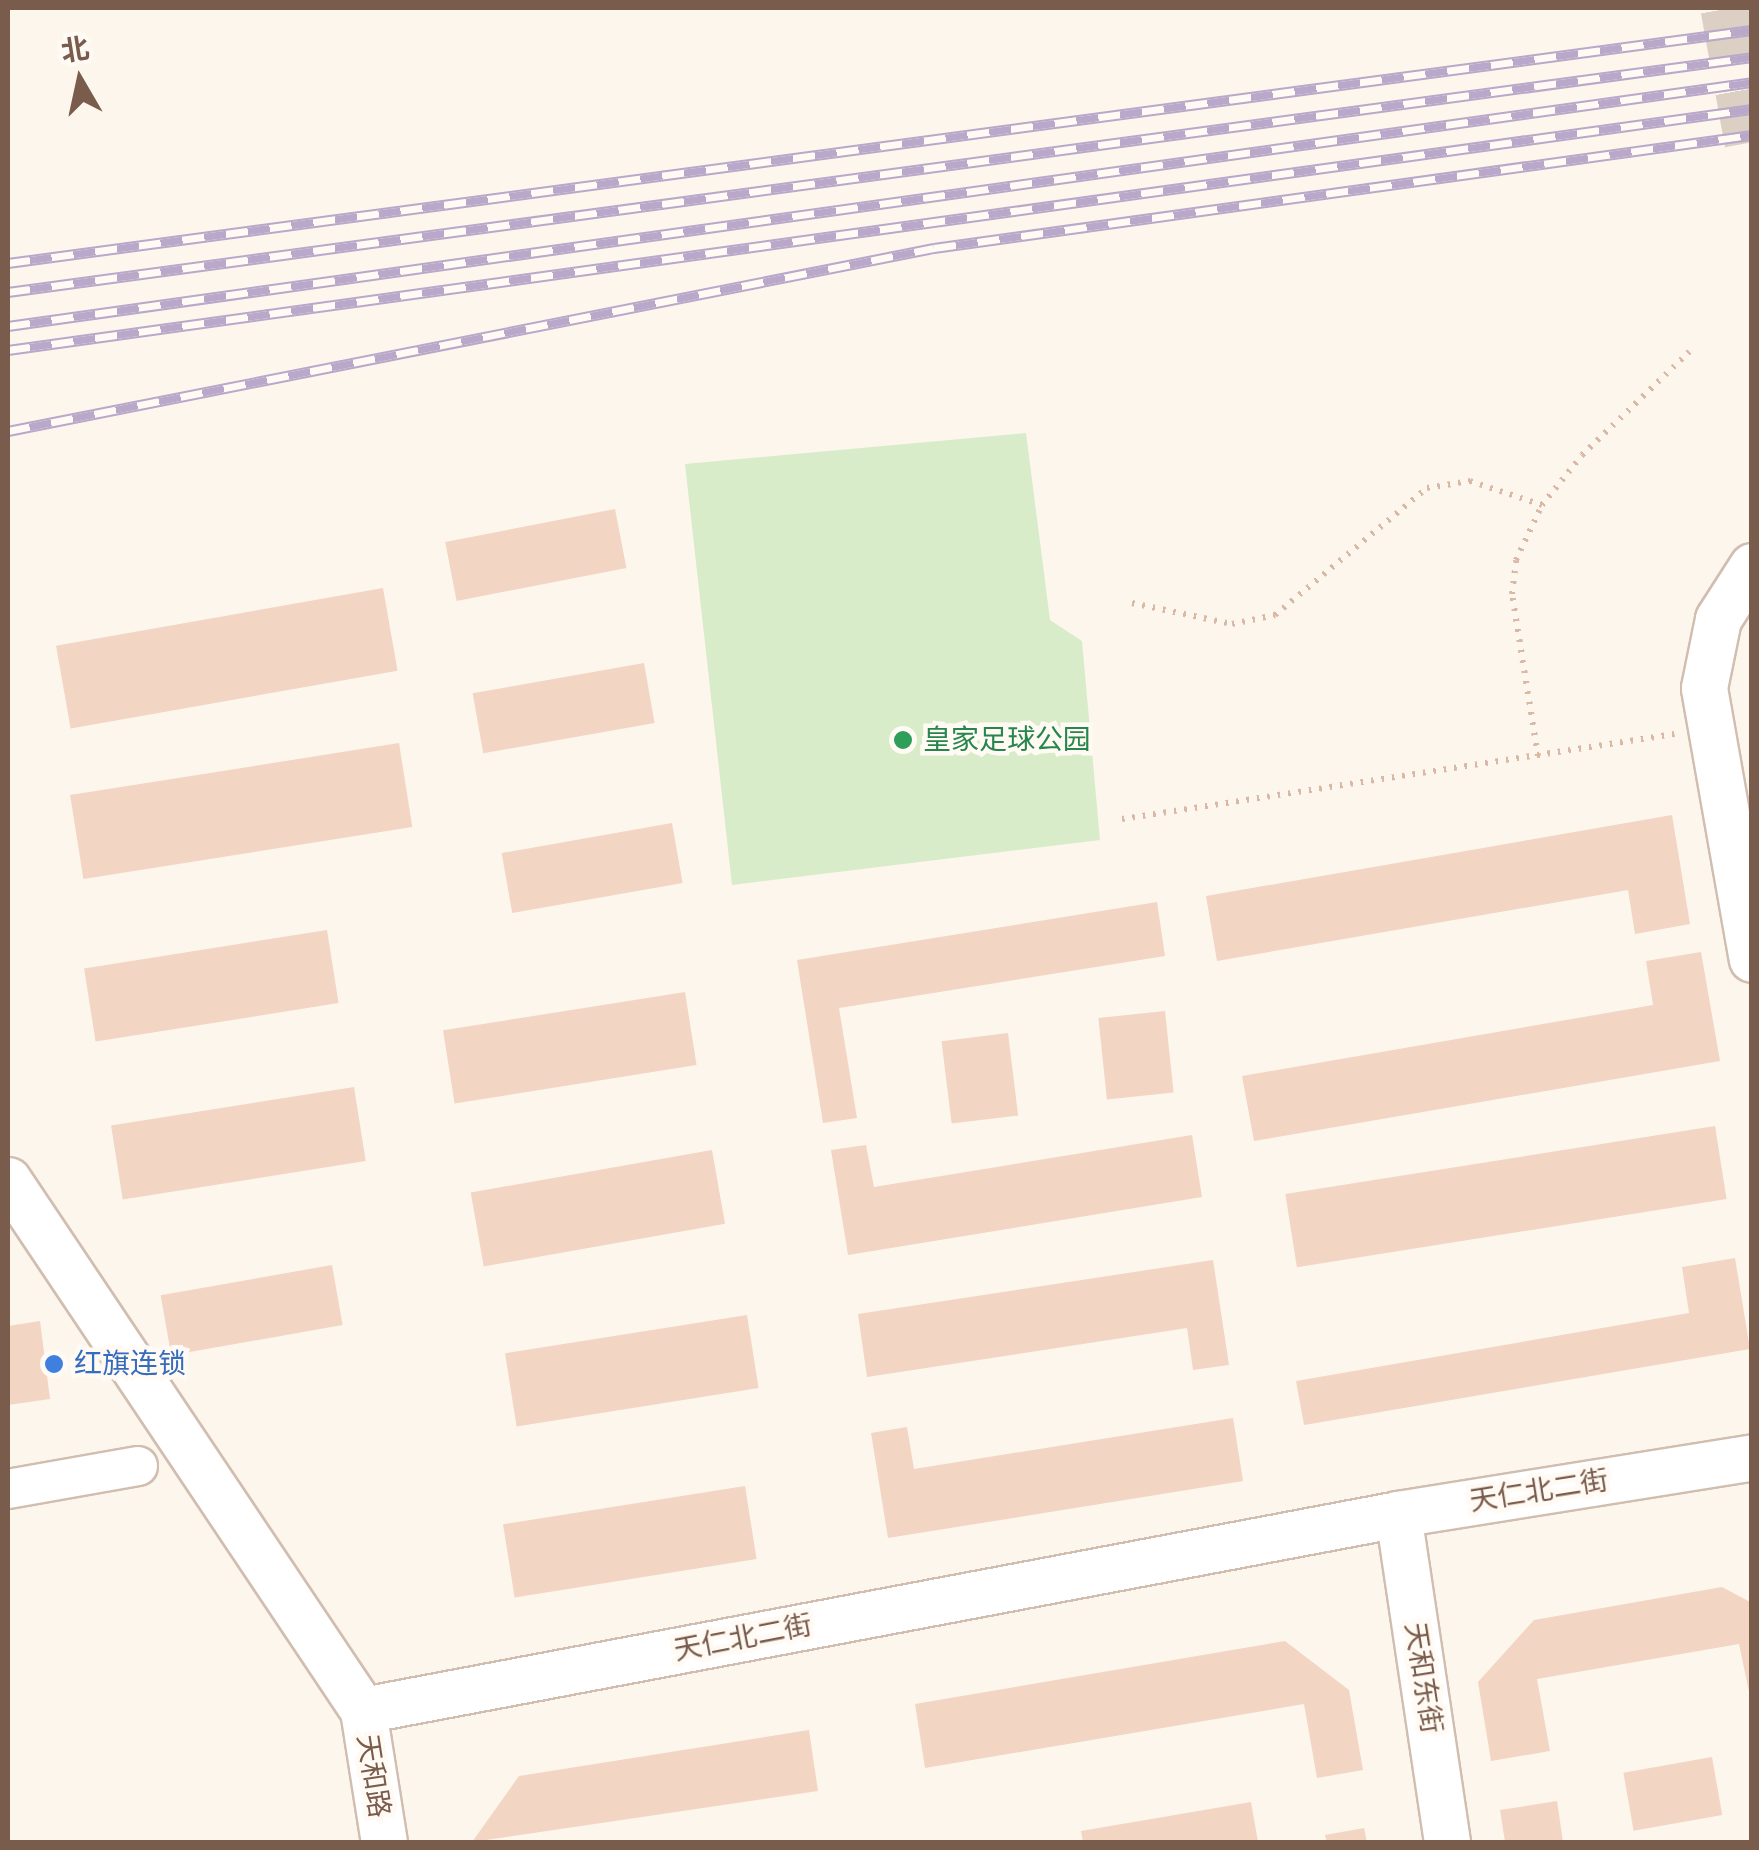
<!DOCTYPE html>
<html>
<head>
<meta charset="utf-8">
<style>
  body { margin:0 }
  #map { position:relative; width:1759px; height:1850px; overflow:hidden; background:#fdf6ec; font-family:"Roboto Condensed","Noto Sans SC",sans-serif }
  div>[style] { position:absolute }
  .green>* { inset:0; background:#d8ecc9 }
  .building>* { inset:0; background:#f3d5c3; transform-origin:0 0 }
  .trunk-tunnel>* { height:55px; margin-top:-27.5px; transform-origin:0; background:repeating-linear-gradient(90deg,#dcd0c4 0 55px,transparent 0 83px) }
  .path>* { height:6px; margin-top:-3px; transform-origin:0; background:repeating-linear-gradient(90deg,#d9b8a5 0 2.5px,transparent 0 10.5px) }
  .roads { filter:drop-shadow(2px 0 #d1beb0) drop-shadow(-2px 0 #d1beb0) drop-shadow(0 2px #d1beb0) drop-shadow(0 -2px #d1beb0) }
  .minor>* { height:38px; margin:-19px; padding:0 19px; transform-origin:19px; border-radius:19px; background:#fff }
  .tertiary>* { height:45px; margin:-22.5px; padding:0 22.5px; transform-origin:22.5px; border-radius:22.5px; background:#fff }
  .rail>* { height:11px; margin-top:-5.5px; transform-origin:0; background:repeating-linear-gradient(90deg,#fffaf3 0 22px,#b9a8c9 0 44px); box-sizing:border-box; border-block:2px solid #b9a8c9 }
  .dots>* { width:28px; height:28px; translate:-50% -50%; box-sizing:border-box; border:5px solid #fffaf3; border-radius:50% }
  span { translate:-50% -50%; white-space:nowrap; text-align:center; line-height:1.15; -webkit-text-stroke:9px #fffaf3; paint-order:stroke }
  .leisure-label { font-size:28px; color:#27864d }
  .left { translate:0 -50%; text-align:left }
  .shop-label { font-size:28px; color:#366cbe }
  .street-label { font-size:28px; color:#7a5c4d }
  .frame { position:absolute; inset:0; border:10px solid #7a5c4d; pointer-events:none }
  .north { position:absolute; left:30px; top:30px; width:100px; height:100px; -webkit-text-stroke:8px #fffaf3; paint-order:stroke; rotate:351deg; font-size:28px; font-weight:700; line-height:40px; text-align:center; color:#7a5c4d }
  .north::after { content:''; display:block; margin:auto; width:35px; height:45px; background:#7a5c4d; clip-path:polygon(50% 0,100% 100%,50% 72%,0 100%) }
</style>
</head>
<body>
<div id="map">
  <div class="green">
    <i style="clip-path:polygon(1026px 433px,1050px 620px,1082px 641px,1100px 840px,732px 885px,685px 464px)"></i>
  </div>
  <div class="building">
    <i style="left:615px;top:509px;width:60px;height:173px;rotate:79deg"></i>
    <i style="left:383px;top:588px;width:84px;height:332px;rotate:80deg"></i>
    <i style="left:644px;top:663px;width:61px;height:174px;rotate:80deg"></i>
    <i style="left:399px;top:743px;width:85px;height:333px;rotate:81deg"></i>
    <i style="clip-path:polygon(1672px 815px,1690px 924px,1635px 934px,1628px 890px,1217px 961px,1206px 896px)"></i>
    <i style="left:672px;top:823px;width:61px;height:173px;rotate:80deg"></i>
    <i style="clip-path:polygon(1157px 902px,1165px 956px,839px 1008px,857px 1118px,823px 1123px,797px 960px)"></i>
    <i style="left:327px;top:930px;width:74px;height:246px;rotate:81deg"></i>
    <i style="clip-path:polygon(1701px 952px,1720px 1061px,1254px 1141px,1242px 1076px,1653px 1005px,1646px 961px)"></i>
    <i style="left:685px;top:992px;width:74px;height:245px;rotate:81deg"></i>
    <i style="left:1165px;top:1011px;width:82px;height:67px;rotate:84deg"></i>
    <i style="left:1008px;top:1033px;width:83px;height:67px;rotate:83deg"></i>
    <i style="left:354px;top:1087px;width:75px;height:246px;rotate:81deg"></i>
    <i style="left:1715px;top:1126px;width:74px;height:435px;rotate:81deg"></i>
    <i style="clip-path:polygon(1192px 1135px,1202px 1197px,848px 1255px,831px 1150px,866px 1145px,874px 1187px)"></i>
    <i style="left:712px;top:1150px;width:75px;height:245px;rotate:80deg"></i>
    <i style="clip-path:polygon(1735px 1258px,1750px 1349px,1304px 1425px,1296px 1381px,1689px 1313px,1682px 1267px)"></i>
    <i style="clip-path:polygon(1213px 1260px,1229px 1365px,1193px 1370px,1187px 1328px,867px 1377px,858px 1314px)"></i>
    <i style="left:332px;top:1265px;width:61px;height:174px;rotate:80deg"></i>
    <i style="left:747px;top:1315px;width:74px;height:245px;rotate:81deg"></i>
    <i style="clip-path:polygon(40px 1321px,50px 1399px,8px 1405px,8px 1326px)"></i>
    <i style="clip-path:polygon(1233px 1418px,1243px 1481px,888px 1538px,871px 1433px,907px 1427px,914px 1469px)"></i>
    <i style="left:745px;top:1486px;width:74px;height:245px;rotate:81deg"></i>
    <i style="clip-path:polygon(1722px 1587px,1752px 1603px,1752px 1706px,1739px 1644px,1537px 1679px,1550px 1751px,1491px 1761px,1478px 1682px,1534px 1620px)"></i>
    <i style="clip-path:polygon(1285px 1641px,1349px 1690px,1363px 1770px,1317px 1778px,1304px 1704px,925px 1768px,915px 1704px)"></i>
    <i style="clip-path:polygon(809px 1730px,818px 1791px,472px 1842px,519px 1776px)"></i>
    <i style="left:1712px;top:1757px;width:59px;height:90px;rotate:80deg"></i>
    <i style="clip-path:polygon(1557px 1801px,1563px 1842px,1505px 1842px,1500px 1810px)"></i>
    <i style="clip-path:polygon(1251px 1802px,1258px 1842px,1083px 1842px,1081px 1831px)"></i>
    <i style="clip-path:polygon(1364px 1828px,1367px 1842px,1327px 1842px,1325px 1835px)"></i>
  </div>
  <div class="trunk-tunnel">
    <i style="left:1728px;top:8px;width:136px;rotate:79.8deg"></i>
  </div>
  <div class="path">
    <i style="left:1132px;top:603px;width:102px;rotate:11.9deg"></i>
    <i style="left:1232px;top:624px;width:44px;rotate:-11.8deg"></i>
    <i style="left:1275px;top:615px;width:198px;rotate:-39.9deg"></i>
    <i style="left:1427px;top:488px;width:44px;rotate:-9.2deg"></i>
    <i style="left:1470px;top:481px;width:76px;rotate:18.4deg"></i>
    <i style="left:1538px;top:756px;width:164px;rotate:-99.1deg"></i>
    <i style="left:1512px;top:594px;width:34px;rotate:-83deg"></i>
    <i style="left:1516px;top:560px;width:61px;rotate:-64.7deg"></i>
    <i style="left:1542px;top:505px;width:64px;rotate:-51.3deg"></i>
    <i style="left:1582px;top:455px;width:149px;rotate:-43.9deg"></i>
    <i style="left:1122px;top:819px;width:559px;rotate:-8.75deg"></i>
  </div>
  <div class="roads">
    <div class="minor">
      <i style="left:8px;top:1489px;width:132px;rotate:-10deg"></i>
    </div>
    <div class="tertiary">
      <i style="left:1752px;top:566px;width:63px;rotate:122.7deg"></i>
      <i style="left:1718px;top:619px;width:70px;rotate:101.5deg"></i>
      <i style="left:1704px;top:688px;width:275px;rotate:80deg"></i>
      <i style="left:8px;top:1180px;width:638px;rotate:56.19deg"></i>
      <i style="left:363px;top:1710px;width:134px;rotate:81deg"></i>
      <i style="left:1398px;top:1514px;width:332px;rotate:81.5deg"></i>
      <i style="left:363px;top:1710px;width:1053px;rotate:-10.72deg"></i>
      <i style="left:1398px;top:1514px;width:359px;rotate:-9.1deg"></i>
    </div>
  </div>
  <div class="rail">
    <i style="left:8px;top:263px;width:1759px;rotate:-7.61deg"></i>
    <i style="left:8px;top:292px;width:1760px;rotate:-7.67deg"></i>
    <i style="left:8px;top:326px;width:1761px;rotate:-7.96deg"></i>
    <i style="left:8px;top:350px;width:1761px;rotate:-7.87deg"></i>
    <i style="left:8px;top:431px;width:944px;rotate:-11.18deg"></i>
    <i style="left:934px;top:248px;width:826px;rotate:-7.87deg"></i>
  </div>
  <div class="dots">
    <i style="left:903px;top:740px;background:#2e9e5b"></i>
    <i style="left:54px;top:1364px;background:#3f7fe0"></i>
  </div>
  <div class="leisure-label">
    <span class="left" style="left:923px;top:740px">皇家足球公园</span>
  </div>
  <div class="shop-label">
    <span class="left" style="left:74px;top:1364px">红旗连锁</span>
  </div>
  <div class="street-label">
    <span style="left:1539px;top:1491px;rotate:-9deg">天仁北二街</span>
    <span style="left:743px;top:1638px;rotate:-11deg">天仁北二街</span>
    <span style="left:1423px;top:1678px;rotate:81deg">天和东街</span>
    <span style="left:373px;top:1776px;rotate:81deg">天和路</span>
  </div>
  <div class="frame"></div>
  <div class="north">北</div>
</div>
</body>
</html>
